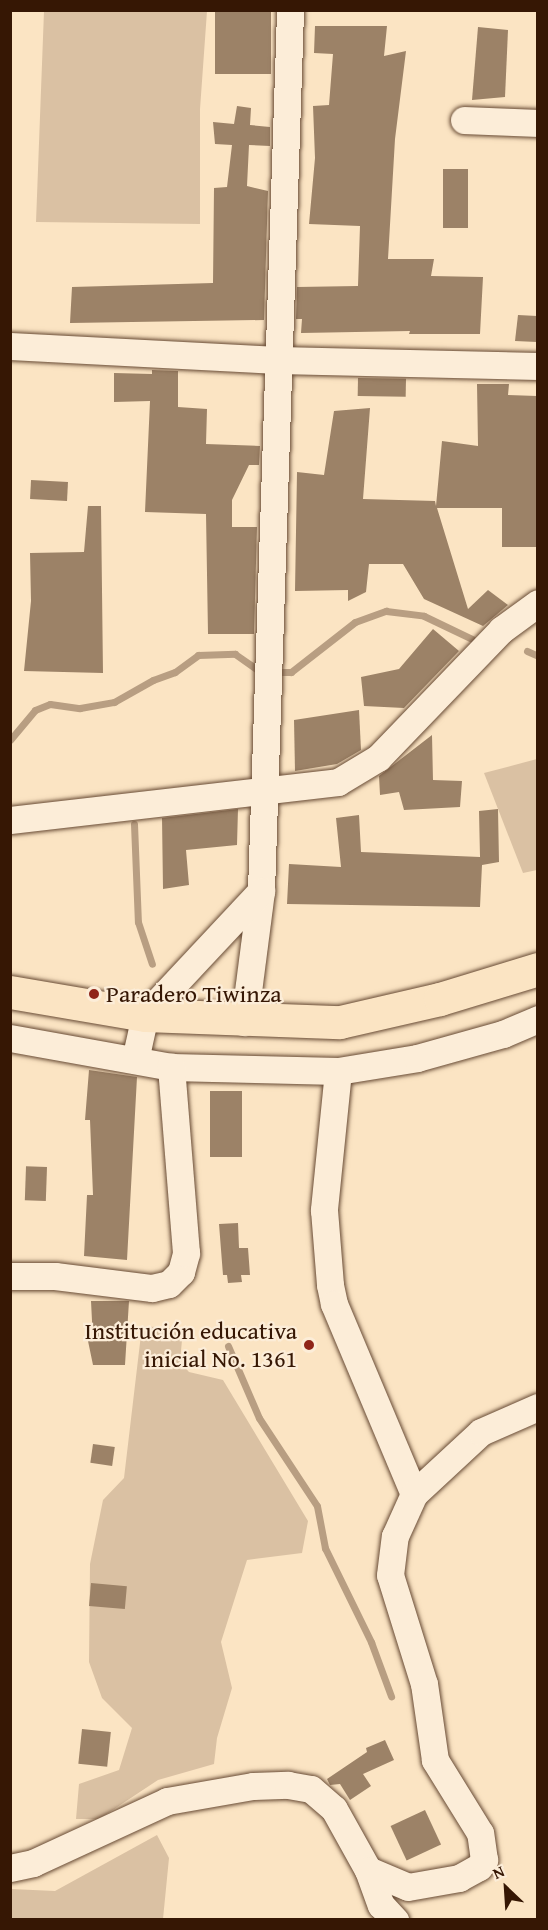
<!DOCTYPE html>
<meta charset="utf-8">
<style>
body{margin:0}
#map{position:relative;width:548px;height:1930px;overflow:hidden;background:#fbe4c3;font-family:"Gentium Book Plus",serif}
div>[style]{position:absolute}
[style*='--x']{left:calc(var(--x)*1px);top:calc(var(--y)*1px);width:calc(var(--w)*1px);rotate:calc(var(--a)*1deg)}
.green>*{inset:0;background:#dac1a3}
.stream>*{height:7px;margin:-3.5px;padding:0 3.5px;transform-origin:3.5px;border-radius:3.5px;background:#b89e82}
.building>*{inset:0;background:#9c8267;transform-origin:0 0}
.roads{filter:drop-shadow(0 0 2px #674a34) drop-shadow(0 0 2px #674a34)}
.minor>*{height:27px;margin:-13.5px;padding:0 13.5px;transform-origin:13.5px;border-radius:13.5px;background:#fcedd8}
.highway>*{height:33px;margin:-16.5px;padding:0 16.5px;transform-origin:16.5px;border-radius:16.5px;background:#fbe4c3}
.dots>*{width:16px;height:16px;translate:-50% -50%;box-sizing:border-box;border:3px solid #fcedd8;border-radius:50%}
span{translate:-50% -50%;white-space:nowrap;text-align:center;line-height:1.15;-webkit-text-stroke:4.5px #fcedd8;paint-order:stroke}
.poi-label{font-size:24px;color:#361704}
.left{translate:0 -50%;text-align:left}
.right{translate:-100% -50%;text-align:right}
.frame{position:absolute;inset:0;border:12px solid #361704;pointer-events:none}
.north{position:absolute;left:476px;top:1858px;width:60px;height:60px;-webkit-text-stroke:4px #fcedd8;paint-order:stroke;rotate:335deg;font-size:16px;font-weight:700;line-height:24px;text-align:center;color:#361704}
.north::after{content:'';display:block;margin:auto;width:21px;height:27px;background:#361704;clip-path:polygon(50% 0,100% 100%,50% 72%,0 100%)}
</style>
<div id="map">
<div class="green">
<i style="clip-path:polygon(44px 11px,207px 11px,200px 109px,200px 224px,36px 222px)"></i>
<i style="clip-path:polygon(537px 759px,537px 870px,523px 873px,484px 773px)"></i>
<i style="clip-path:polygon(142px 1326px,183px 1329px,180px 1362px,189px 1372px,223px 1380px,308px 1521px,302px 1553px,247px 1560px,221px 1642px,232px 1688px,217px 1738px,214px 1764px,158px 1780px,99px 1819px,76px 1819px,79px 1784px,119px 1770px,132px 1728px,102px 1698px,89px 1662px,90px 1564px,103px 1500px,124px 1478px)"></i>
<i style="clip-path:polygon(157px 1835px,169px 1858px,163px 1919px,11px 1919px,11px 1889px,55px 1891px)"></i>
</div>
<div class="stream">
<i style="--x:527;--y:651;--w:12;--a:24"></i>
<i style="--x:275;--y:672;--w:16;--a:0"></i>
<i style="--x:291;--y:672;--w:81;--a:-38"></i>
<i style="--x:355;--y:622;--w:33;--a:-20"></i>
<i style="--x:386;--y:611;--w:38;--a:7"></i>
<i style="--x:424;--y:616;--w:53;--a:25.6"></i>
<i style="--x:10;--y:740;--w:39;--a:-50"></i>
<i style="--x:35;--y:710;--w:16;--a:-22"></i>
<i style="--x:50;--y:704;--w:30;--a:8"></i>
<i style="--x:80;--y:708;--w:35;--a:-10"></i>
<i style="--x:114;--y:702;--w:45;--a:-29.4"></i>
<i style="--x:153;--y:680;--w:23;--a:-20"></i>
<i style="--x:175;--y:672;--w:29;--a:-36"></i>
<i style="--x:198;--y:655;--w:37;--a:-2"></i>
<i style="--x:235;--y:654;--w:32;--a:35"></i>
<i style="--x:134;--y:824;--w:98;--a:87.7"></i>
<i style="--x:138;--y:922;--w:44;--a:71.6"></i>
<i style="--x:228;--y:1346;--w:78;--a:66.7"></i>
<i style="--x:259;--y:1418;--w:105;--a:56.6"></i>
<i style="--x:317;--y:1506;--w:43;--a:79.2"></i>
<i style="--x:325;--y:1548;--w:105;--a:63.9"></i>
<i style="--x:371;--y:1642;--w:58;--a:69.7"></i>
</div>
<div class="building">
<i style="left:215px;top:10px;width:56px;height:64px"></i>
<i style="clip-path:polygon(315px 26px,387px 26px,384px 56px,406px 51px,395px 139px,388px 259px,434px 259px,431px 276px,483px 277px,480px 334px,409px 334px,410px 331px,301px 333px,302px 319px,296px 319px,297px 287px,358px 286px,360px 226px,309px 224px,315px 158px,313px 106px,329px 105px,333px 54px,314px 53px)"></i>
<i style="clip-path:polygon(478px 27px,508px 30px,505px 97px,472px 100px)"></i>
<i style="clip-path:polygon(237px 106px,251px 108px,250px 125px,270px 127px,270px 146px,249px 145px,247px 186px,268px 191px,264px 320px,70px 323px,72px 287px,213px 283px,214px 188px,227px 187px,232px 145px,215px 144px,213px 122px,234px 124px)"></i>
<i style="left:443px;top:169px;width:25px;height:59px"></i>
<i style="clip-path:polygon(518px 315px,537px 316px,537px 342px,515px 341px)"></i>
<i style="clip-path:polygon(152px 370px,178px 371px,178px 407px,207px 409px,206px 444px,260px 446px,259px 465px,249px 465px,232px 500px,232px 527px,257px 527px,254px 634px,208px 634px,206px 514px,145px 512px,150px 401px,114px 402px,114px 373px,152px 374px)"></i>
<i style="left:358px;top:378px;width:48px;height:18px;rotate:1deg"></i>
<i style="clip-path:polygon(477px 384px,509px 384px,508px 395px,537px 396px,537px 547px,502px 547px,502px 508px,437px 508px,468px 609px,488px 590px,508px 605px,483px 626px,424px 599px,403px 564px,369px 564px,366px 592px,348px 601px,348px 590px,295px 591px,297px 472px,324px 475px,334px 411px,370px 408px,363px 499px,435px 501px,436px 506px,442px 441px,478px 446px)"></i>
<i style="left:68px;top:482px;width:19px;height:37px;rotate:93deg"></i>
<i style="clip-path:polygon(88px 506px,101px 506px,103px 673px,24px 671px,31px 601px,30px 553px,84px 552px)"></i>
<i style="clip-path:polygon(433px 629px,459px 651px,404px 708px,364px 706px,361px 677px,399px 669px)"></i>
<i style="clip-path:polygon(359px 710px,361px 750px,337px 764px,295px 771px,294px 720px)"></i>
<i style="clip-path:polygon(432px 735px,433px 780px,462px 781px,460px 807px,404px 810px,399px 792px,380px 795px,379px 776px)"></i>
<i style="clip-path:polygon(238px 809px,237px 845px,186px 850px,189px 885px,163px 889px,162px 818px)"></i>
<i style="clip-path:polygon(498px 809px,499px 862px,482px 865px,480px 907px,287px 904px,289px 864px,341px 867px,336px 818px,359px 815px,361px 852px,480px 857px,479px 811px)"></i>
<i style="clip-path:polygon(89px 1070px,137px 1077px,127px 1260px,84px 1256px,87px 1195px,93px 1195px,90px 1120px,85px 1120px)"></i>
<i style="left:210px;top:1091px;width:32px;height:66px"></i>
<i style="left:47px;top:1167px;width:34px;height:21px;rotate:92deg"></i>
<i style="clip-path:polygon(238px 1223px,239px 1248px,248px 1248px,250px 1275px,241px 1275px,242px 1282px,228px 1283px,227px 1275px,223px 1275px,219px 1224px)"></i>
<i style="clip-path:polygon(91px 1301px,129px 1301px,125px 1365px,93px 1365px,88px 1341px,93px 1341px)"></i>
<i style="left:93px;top:1444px;width:22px;height:19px;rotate:8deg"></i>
<i style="left:91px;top:1583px;width:36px;height:23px;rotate:5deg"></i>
<i style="left:82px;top:1729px;width:29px;height:35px;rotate:6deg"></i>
<i style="clip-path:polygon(385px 1740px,394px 1760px,363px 1774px,371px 1786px,350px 1800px,340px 1784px,330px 1785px,327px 1779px,367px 1752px,366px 1748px)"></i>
<i style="left:425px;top:1810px;width:38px;height:38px;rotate:65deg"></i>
</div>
<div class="roads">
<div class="minor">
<i style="--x:464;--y:120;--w:74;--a:2.3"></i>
<i style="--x:10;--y:346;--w:268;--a:3"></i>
<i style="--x:278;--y:360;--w:260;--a:1.3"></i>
<i style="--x:10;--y:820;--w:330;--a:-6.6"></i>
<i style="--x:338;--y:782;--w:47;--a:-31"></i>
<i style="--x:378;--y:758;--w:178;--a:-46.1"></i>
<i style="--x:501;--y:630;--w:46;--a:-36.1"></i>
<i style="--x:244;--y:1022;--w:132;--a:-82.6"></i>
<i style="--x:261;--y:891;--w:881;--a:-88.11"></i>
<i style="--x:10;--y:1038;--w:164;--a:10.2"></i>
<i style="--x:171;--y:1067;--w:167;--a:1.4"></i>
<i style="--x:338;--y:1071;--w:80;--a:-9.3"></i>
<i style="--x:417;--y:1058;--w:89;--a:-15.6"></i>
<i style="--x:503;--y:1034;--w:38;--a:-23"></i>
<i style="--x:135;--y:1060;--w:46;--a:-77.5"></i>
<i style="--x:145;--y:1015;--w:170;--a:-46.9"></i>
<i style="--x:338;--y:1071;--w:140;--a:95.8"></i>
<i style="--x:324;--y:1210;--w:75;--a:85.4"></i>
<i style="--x:330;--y:1285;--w:19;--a:78"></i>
<i style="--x:334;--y:1304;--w:206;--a:67.2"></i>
<i style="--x:10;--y:1276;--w:45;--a:0"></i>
<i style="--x:55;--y:1276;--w:98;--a:7.1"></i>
<i style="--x:152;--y:1288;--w:17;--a:-13"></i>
<i style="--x:169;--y:1284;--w:17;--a:-45"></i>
<i style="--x:181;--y:1272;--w:20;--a:-75"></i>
<i style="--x:186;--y:1253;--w:187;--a:-94.6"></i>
<i style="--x:10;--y:1868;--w:24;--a:-12"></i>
<i style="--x:33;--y:1863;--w:148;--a:-24.8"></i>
<i style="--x:167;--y:1801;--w:87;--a:-9.9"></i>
<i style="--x:253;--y:1786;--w:35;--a:-2"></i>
<i style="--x:288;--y:1785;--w:23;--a:10"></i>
<i style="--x:311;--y:1789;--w:30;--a:41"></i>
<i style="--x:334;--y:1809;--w:70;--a:60.9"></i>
<i style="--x:368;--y:1870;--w:37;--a:70"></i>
<i style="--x:381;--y:1905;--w:21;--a:47"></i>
<i style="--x:368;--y:1870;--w:43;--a:23"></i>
<i style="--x:408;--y:1887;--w:52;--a:-10"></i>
<i style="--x:459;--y:1878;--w:23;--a:-29"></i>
<i style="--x:479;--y:1867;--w:9;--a:-54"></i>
<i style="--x:484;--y:1860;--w:27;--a:-98"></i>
<i style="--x:480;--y:1833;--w:86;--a:-121.7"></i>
<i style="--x:435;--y:1760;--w:77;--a:-98.2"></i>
<i style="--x:424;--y:1684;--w:114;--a:-107.3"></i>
<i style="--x:390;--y:1575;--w:39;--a:-83"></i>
<i style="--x:395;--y:1536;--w:46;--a:-65.7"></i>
<i style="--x:414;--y:1494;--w:91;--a:-42.8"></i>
<i style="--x:481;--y:1432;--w:62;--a:-23.7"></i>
</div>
<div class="highway">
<i style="--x:10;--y:992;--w:137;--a:9.7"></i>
<i style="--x:145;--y:1015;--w:195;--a:2.1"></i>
<i style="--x:340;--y:1022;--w:103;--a:-13"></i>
<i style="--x:440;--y:999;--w:102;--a:-17"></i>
</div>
</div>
<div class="dots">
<i style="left:94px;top:994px;background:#8f2418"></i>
<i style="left:309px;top:1345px;background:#8f2418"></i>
</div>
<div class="poi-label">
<span class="left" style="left:106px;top:994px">Paradero Tiwinza</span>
<span class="right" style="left:297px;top:1345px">Institución educativa<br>inicial No. 1361</span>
</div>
<div class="frame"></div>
<div class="north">N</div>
</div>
